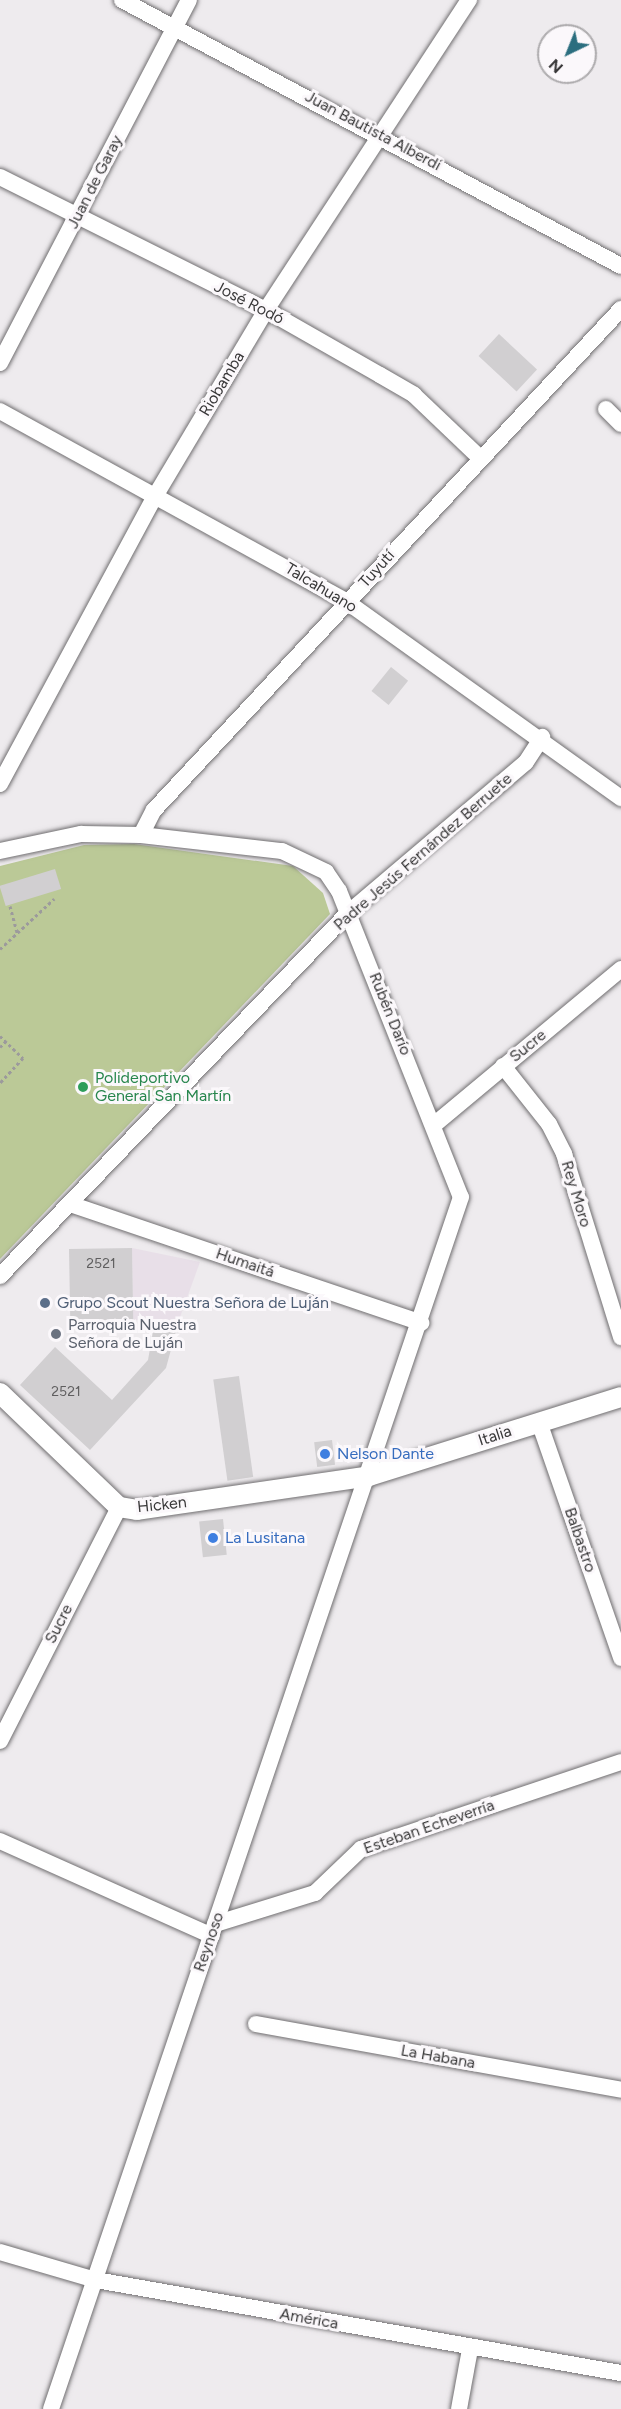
<!DOCTYPE html>
<meta charset="utf-8">
<style>
body{margin:0}
#map{position:relative;width:621px;height:2409px;overflow:hidden;background:#eeebee;font-family:Figtree,sans-serif}
div>[style]{position:absolute}
[style*='--x']{left:calc(var(--x)*1px);top:calc(var(--y)*1px);width:calc(var(--w)*1px);rotate:calc(var(--a)*1deg)}
.built>*{inset:0;background:#e8dfe8}
.green>*{inset:0;background:#bbc997}
.building>*{inset:0;background:#d1cfd1;transform-origin:0 0}
.path>*{height:3px;margin-top:-1.5px;transform-origin:0;background:repeating-linear-gradient(90deg,#9c9a9c 0 3px,transparent 0 6px)}
.roads{filter:drop-shadow(0 0 2px #706e70) drop-shadow(0 0 2px #706e70)}
.minor>*{height:16px;margin:-8px;padding:0 8px;transform-origin:8px;border-radius:8px;background:#fff}
.tertiary>*{height:20px;margin:-10px;padding:0 10px;transform-origin:10px;border-radius:10px;background:#fff}
.dots>*{width:16px;height:16px;translate:-50% -50%;box-sizing:border-box;border:3px solid #fbf8fb;border-radius:50%}
span{translate:-50% -50%;white-space:nowrap;text-align:center;line-height:1.15;-webkit-text-stroke:6px #fbf8fb;paint-order:stroke}
.number-label{font-size:14px;color:#5f5e5f}
.number-label span{-webkit-text-stroke-width:0}
.street-label{font-size:16px;color:#393839}
.leisure-label{font-size:16px;color:#27864d}
.left{translate:0 -50%;text-align:left}
.service-label{font-size:16px;color:#4e5e75}
.worship-label{font-size:16px;color:#5b616d}
.shop-label{font-size:16px;color:#366cbe}
.north{position:absolute;left:537px;top:24px;width:60px;height:60px;box-sizing:border-box;background:#fbf8fb;border:2px solid #adabad;border-radius:50%;rotate:223deg;font-size:16px;font-weight:700;line-height:24px;text-align:center;color:#393839}
.north::after{content:'';display:block;margin:auto;width:21px;height:27px;background:#2b6e7f;clip-path:polygon(50% 0,100% 100%,50% 72%,0 100%)}
</style>
<div id="map">
<div class="built">
<i style="clip-path:polygon(132px 1248px,200px 1262px,179px 1320px,133px 1320px)"></i>
</div>
<div class="green">
<i style="clip-path:polygon(134px 844px,293px 866px,323px 893px,330px 914px,0 1259px,0 866px,84px 845px)"></i>
</div>
<div class="building">
<i style="left:499px;top:334px;width:52px;height:30px;rotate:43deg"></i>
<i style="left:391px;top:667px;width:22px;height:31px;rotate:39deg"></i>
<i style="left:55px;top:869px;width:21px;height:58px;rotate:73deg"></i>
<i style="left:132px;top:1248px;width:72px;height:63px;rotate:89deg"></i>
<i style="clip-path:polygon(155px 1320px,179px 1320px,166px 1368px,90px 1450px,20px 1385px,55px 1347px,112px 1400px,148px 1360px)"></i>
<i style="left:239px;top:1376px;width:102px;height:26px;rotate:82deg"></i>
<i style="left:332px;top:1440px;width:25px;height:18px;rotate:83deg"></i>
<i style="left:223px;top:1519px;width:36px;height:24px;rotate:84deg"></i>
</div>
<div class="path">
<i style="--x:10;--y:906;--w:28;--a:75"></i>
<i style="--x:0;--y:949;--w:74;--a:-42.8"></i>
<i style="--x:0;--y:1036;--w:32;--a:44"></i>
<i style="--x:23;--y:1058;--w:34;--a:133"></i>
<i style="--x:0;--y:1047;--w:8;--a:-45"></i>
</div>
<div class="roads">
<div class="minor">
<i style="--x:122;--y:0;--w:565;--a:28.06"></i>
<i style="--x:0;--y:177;--w:297;--a:26.6"></i>
<i style="--x:266;--y:310;--w:131;--a:29.7"></i>
<i style="--x:380;--y:375;--w:39;--a:30"></i>
<i style="--x:414;--y:395;--w:90;--a:43.6"></i>
<i style="--x:0;--y:363;--w:409;--a:-62.5"></i>
<i style="--x:606;--y:409;--w:21;--a:45"></i>
<i style="--x:0;--y:411;--w:396;--a:28.8"></i>
<i style="--x:347;--y:602;--w:337;--a:35.6"></i>
<i style="--x:0;--y:784;--w:331;--a:-61.7"></i>
<i style="--x:157;--y:493;--w:213;--a:-59.2"></i>
<i style="--x:266;--y:310;--w:371;--a:-56.8"></i>
<i style="--x:141;--y:835;--w:28;--a:-63"></i>
<i style="--x:154;--y:810;--w:685;--a:-47.01"></i>
<i style="--x:0;--y:851;--w:83;--a:-11.9"></i>
<i style="--x:81;--y:834;--w:60;--a:1"></i>
<i style="--x:141;--y:835;--w:142;--a:6.5"></i>
<i style="--x:282;--y:851;--w:49;--a:25.5"></i>
<i style="--x:326;--y:872;--w:23;--a:56"></i>
<i style="--x:339;--y:891;--w:329;--a:68.3"></i>
<i style="--x:461;--y:1197;--w:1279;--a:108.69"></i>
<i style="--x:503;--y:1066;--w:74;--a:51.6"></i>
<i style="--x:549;--y:1124;--w:34;--a:63"></i>
<i style="--x:564;--y:1154;--w:192;--a:72.7"></i>
<i style="--x:435;--y:1124;--w:242;--a:-39.8"></i>
<i style="--x:70;--y:1204;--w:371;--a:18.7"></i>
<i style="--x:0;--y:1276;--w:503;--a:-46.21"></i>
<i style="--x:348;--y:913;--w:233;--a:-40.3"></i>
<i style="--x:526;--y:762;--w:30;--a:-57"></i>
<i style="--x:539;--y:1422;--w:250;--a:70.8"></i>
<i style="--x:0;--y:1741;--w:263;--a:-63"></i>
<i style="--x:0;--y:1841;--w:232;--a:24.1"></i>
<i style="--x:215;--y:1924;--w:105;--a:-17.2"></i>
<i style="--x:315;--y:1893;--w:64;--a:-43.7"></i>
<i style="--x:361;--y:1849;--w:274;--a:-18.5"></i>
<i style="--x:256;--y:2024;--w:371;--a:10.2"></i>
<i style="--x:0;--y:2252;--w:100;--a:16.3"></i>
<i style="--x:96;--y:2280;--w:533;--a:10.05"></i>
<i style="--x:459;--y:2409;--w:61;--a:-79.6"></i>
</div>
<div class="tertiary">
<i style="--x:0;--y:1393;--w:165;--a:43.8"></i>
<i style="--x:119;--y:1507;--w:18;--a:9"></i>
<i style="--x:137;--y:1510;--w:234;--a:-8.3"></i>
<i style="--x:369;--y:1476;--w:264;--a:-17.4"></i>
</div>
</div>
<div class="dots">
<i style="left:83px;top:1087px;background:#2e9e5b"></i>
<i style="left:45px;top:1303px;background:#5c6f8a"></i>
<i style="left:56px;top:1334px;background:#6b7280"></i>
<i style="left:325px;top:1454px;background:#3f7fe0"></i>
<i style="left:213px;top:1538px;background:#3f7fe0"></i>
</div>
<div class="number-label">
<span style="left:101px;top:1264px">2521</span>
<span style="left:66px;top:1392px">2521</span>
</div>
<div class="street-label">
<span style="left:373px;top:131px;rotate:28deg">Juan Bautista Alberdi</span>
<span style="left:95px;top:182px;rotate:-63deg">Juan de Garay</span>
<span style="left:249px;top:303px;rotate:27deg">José Rodó</span>
<span style="left:222px;top:384px;rotate:-59deg">Riobamba</span>
<span style="left:377px;top:569px;rotate:-48deg">Tuyutí</span>
<span style="left:321px;top:588px;rotate:31deg">Talcahuano</span>
<span style="left:423px;top:852px;rotate:-41deg">Padre Jesús Fernández Berruete</span>
<span style="left:390px;top:1014px;rotate:68deg">Rubén Darío</span>
<span style="left:528px;top:1046px;rotate:-39deg">Sucre</span>
<span style="left:576px;top:1194px;rotate:73deg">Rey Moro</span>
<span style="left:245px;top:1263px;rotate:19deg">Humaitá</span>
<span style="left:495px;top:1436px;rotate:-18deg">Italia</span>
<span style="left:162px;top:1505px;rotate:-6deg">Hicken</span>
<span style="left:580px;top:1540px;rotate:71deg">Balbastro</span>
<span style="left:59px;top:1624px;rotate:-63deg">Sucre</span>
<span style="left:429px;top:1827px;rotate:-19deg">Esteban Echeverría</span>
<span style="left:209px;top:1942px;rotate:-71deg">Reynoso</span>
<span style="left:438px;top:2057px;rotate:10deg">La Habana</span>
<span style="left:309px;top:2319px;rotate:10deg">América</span>
</div>
<div class="leisure-label">
<span class="left" style="left:95px;top:1087px">Polideportivo<br>General San Martín</span>
</div>
<div class="service-label">
<span class="left" style="left:57px;top:1303px">Grupo Scout Nuestra Señora de Luján</span>
</div>
<div class="worship-label">
<span class="left" style="left:68px;top:1334px">Parroquia Nuestra<br>Señora de Luján</span>
</div>
<div class="shop-label">
<span class="left" style="left:337px;top:1454px">Nelson Dante</span>
<span class="left" style="left:225px;top:1538px">La Lusitana</span>
</div>
<div class="north">N</div>
</div>
